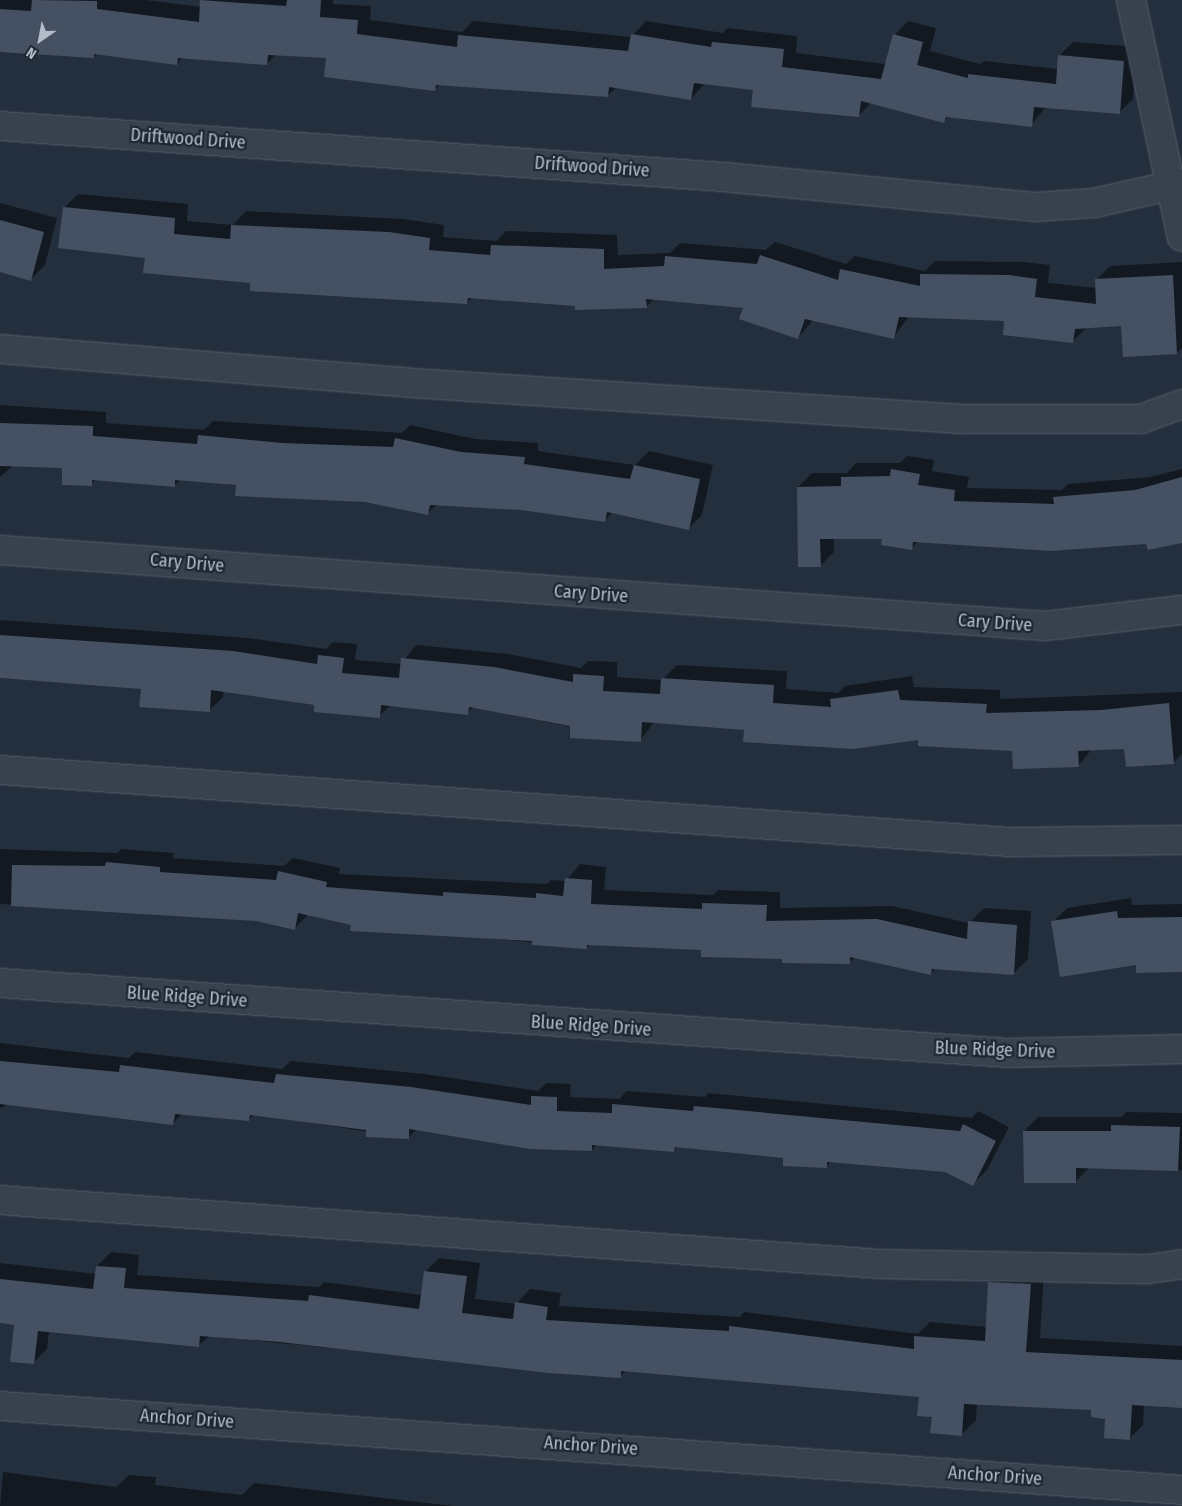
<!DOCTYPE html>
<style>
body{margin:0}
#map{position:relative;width:1182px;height:1506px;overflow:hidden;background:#242f3e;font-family:"Fira Sans Condensed",sans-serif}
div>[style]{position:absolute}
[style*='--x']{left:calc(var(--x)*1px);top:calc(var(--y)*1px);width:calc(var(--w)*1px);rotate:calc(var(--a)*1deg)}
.shadow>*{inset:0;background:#0007}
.building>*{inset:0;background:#455162}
.roads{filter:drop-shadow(0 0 1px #565f6c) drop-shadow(0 0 1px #565f6c)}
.minor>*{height:28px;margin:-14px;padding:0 14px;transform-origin:14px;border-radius:14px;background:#38414e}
span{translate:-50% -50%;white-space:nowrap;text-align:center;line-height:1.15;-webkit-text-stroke:4.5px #1d2633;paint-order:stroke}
.street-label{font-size:18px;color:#b4bcc9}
.north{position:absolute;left:15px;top:15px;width:50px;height:50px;-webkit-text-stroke:4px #1d2633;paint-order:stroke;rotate:213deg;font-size:14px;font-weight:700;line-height:20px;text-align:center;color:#b4bcc9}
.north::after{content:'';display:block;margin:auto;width:18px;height:22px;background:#b4bcc9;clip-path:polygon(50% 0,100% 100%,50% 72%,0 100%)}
</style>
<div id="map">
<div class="shadow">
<i style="clip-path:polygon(0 0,146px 0,201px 7px,202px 0,333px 0,333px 4px,371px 6px,370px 20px,462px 32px,473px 21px,631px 37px,646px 21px,723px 33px,727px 28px,797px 36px,796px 53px,886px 64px,894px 35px,908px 21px,936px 28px,930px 51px,980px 64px,984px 61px,1058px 69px,1059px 56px,1073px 42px,1137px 47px,1133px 99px,1119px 113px,1046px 107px,1031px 125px,949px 116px,944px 121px,872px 102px,858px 116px,755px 89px,705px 83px,691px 99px,617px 87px,607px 96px,440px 84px,434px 90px,327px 57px,276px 54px,267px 64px,183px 57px,177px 64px,97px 53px,94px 57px,0 50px)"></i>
<i style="clip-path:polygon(78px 194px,188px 204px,187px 221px,233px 225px,246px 211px,403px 219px,444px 225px,443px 237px,496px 241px,506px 231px,617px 235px,618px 255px,670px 253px,680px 243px,766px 250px,775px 242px,846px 264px,855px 256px,925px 271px,935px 261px,1024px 262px,1050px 265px,1048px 283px,1097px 288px,1096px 280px,1110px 266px,1182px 262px,1182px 348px,1177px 353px,1122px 325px,1087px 327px,1073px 341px,1006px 320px,909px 316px,894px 337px,813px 320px,798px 338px,744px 306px,655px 298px,646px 307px,473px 297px,467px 303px,252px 282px,146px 257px,64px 208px)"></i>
<i style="clip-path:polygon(0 203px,57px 218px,45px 265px,31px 279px,0 271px)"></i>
<i style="clip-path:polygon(0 405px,106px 412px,106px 423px,204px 430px,213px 421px,402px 433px,410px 425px,475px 439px,538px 443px,538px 451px,635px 465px,649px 451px,713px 465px,702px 515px,688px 529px,613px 512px,605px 520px,521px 508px,437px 504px,427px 514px,365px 500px,181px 479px,174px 486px,97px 479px,91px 484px,63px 467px,14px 465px,0 477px)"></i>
<i style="clip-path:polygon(907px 456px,934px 460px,932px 471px,969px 477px,967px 488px,1062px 490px,1068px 484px,1150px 477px,1182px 469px,1182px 542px,918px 542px,911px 548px,883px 538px,834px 537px,834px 552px,820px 566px,798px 487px,812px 473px,847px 473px,856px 463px,900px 463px)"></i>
<i style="clip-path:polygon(0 620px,248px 638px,326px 649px,333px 642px,357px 644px,355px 660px,401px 664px,416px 645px,508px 654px,581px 668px,588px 661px,617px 662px,617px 677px,662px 680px,677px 665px,787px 671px,786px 689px,838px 693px,845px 686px,912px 676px,914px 687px,1000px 690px,1000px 699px,1182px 692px,1182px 754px,1173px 763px,1125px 747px,1092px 749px,1078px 766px,1014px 750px,919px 739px,654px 722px,640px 741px,474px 707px,467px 713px,391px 705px,379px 716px,224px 690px,223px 697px,209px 711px,142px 688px,0 678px)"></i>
<i style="clip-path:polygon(0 849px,117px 853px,121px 849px,174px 853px,173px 858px,284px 866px,293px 858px,340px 868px,339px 874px,547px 884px,551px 880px,566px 881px,580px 864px,606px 867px,604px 890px,713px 895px,718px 890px,780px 892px,780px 908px,892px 906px,969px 923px,984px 908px,1031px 911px,1028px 959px,1014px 973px,936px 968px,931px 974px,855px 957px,849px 963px,703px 949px,590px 944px,587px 948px,352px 924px,309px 914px,294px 929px,256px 919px,0 904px)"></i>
<i style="clip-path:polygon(1131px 898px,1132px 905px,1182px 904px,1182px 971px,1137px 964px,1053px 922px,1067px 908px)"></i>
<i style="clip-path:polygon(0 1043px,129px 1058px,135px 1052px,282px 1069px,291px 1061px,425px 1074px,538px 1091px,546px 1083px,571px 1084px,570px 1097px,619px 1099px,627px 1091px,705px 1097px,709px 1093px,972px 1118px,978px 1111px,1009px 1127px,987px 1170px,973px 1184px,946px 1171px,832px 1161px,826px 1167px,785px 1157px,678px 1146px,674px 1151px,597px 1144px,592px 1150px,417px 1129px,408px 1138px,254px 1114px,249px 1120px,183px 1113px,173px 1123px,9px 1104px,0 1108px)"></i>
<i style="clip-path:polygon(1126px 1112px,1182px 1113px,1182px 1170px,1090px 1167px,1076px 1181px,1024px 1131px,1038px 1117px,1121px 1117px)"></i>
<i style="clip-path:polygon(111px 1252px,139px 1255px,137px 1275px,319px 1287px,324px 1282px,422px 1295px,425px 1272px,439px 1258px,480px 1263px,475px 1299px,516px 1304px,530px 1289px,561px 1293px,559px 1306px,740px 1317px,744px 1312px,918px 1334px,930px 1322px,987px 1327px,989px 1282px,1003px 1268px,1044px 1270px,1040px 1338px,1182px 1346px,1182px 1407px,1144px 1404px,1143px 1425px,1129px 1439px,1092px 1409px,977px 1403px,976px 1420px,962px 1434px,933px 1416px,920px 1396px,627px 1370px,620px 1376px,209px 1336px,199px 1345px,49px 1331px,47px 1349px,33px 1363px,16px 1324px,0 1321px,0 1263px,96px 1274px,97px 1266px)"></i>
<i style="clip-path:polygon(3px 1472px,116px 1487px,129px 1475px,156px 1477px,155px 1485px,242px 1495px,254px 1483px,453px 1506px,0 1506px)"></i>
</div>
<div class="building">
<i style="clip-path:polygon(32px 0,97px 1px,97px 9px,199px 22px,200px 0,286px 6px,287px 0,321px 0,320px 17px,358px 20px,357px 34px,457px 47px,458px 35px,628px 51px,631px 34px,711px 47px,712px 42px,784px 49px,782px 67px,881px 79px,893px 34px,923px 42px,917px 65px,968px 78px,968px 74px,1056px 84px,1058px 55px,1124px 61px,1120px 114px,1034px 107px,1032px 127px,946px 117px,944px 123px,861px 101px,859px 117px,751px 107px,753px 90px,694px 83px,691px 100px,609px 87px,608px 97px,436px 85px,435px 91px,324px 77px,326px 58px,268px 55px,267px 65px,178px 58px,177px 65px,94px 54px,94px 58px,0 52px,0 9px,31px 11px)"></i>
<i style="clip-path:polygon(63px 207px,175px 218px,174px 234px,230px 239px,231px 225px,389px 232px,430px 238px,429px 250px,490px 255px,491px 245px,604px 249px,604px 269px,664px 266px,665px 256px,757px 264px,760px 255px,838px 280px,840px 269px,920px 286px,920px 274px,1009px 275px,1037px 279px,1035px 297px,1096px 304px,1095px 279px,1173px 275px,1177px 354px,1123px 357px,1121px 326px,1075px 329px,1073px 343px,1003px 335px,1004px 321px,899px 317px,894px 339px,805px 319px,798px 339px,739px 319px,743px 308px,646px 299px,647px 308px,575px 310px,575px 306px,468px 298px,467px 304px,250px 291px,250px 283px,143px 273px,145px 258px,58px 248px)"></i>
<i style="clip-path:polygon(0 220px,44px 232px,31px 281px,0 272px)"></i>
<i style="clip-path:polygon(0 423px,93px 426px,93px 436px,197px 444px,198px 435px,282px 443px,393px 447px,395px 438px,461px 452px,525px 457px,524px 464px,630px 479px,634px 465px,700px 479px,689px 530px,607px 512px,605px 522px,521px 510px,430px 505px,428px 515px,365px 502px,235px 496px,236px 485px,175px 480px,175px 487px,92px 480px,92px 486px,62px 485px,62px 468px,0 466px)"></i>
<i style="clip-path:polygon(891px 469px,920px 474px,918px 485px,955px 490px,954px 501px,1054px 504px,1053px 497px,1135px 490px,1182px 477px,1182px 543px,1148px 550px,1146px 544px,1051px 551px,913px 542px,912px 550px,881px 545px,882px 539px,820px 539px,821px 567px,798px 567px,797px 487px,841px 486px,841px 477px,890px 476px)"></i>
<i style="clip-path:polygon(0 635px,233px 651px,317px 664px,318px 655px,344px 658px,342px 673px,399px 678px,401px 658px,494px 667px,573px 682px,573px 674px,604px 676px,603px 691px,660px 694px,661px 678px,774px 685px,773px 703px,831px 707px,830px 699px,898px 690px,900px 700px,987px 704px,986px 713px,1101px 710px,1169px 703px,1174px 764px,1126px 767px,1124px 749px,1078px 751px,1079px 767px,1013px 769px,1012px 751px,918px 746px,918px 740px,853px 749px,743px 742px,744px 730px,642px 722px,641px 742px,570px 738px,570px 726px,469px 707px,468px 715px,381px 705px,380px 718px,314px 712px,314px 705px,211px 690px,210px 712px,139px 707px,141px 689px,0 678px)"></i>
<i style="clip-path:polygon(106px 862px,160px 867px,160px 872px,276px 880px,278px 871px,327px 882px,326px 887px,443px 896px,443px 892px,536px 898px,536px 893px,563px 896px,565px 878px,592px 880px,591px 904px,702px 909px,702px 903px,767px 905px,766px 921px,877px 919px,967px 939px,968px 921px,1017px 925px,1014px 975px,932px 969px,931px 975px,850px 957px,850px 964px,782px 963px,782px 959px,701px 957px,701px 950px,587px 945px,587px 949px,532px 945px,532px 941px,350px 931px,351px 925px,298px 913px,295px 930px,256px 921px,11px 906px,12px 865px,105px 866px)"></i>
<i style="clip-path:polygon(1117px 911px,1118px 918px,1182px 917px,1182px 972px,1136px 973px,1136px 965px,1060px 977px,1051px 921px)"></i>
<i style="clip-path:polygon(0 1061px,119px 1072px,120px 1065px,274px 1083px,276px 1074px,411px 1087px,531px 1105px,531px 1096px,557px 1097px,557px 1111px,612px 1113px,612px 1104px,693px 1111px,694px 1106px,960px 1131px,963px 1124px,996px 1141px,973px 1186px,945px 1172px,827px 1162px,827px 1168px,783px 1166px,783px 1158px,675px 1147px,674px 1152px,592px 1145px,592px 1151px,530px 1149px,409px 1129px,409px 1139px,366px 1137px,366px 1130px,250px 1115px,249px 1121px,175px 1114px,173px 1125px,0 1104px)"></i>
<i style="clip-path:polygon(1111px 1125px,1180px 1127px,1178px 1171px,1076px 1168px,1076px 1183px,1024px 1183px,1023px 1131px,1111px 1131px)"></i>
<i style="clip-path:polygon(96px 1266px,126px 1268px,124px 1288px,308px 1301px,309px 1295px,419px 1309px,424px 1271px,467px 1276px,462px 1313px,513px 1319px,515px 1302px,548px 1307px,546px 1320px,729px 1331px,729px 1326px,914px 1349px,914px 1336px,985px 1341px,988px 1282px,1031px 1284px,1026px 1352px,1182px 1360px,1182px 1408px,1132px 1405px,1130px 1440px,1104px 1438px,1105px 1419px,1091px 1417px,1091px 1410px,964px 1404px,962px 1436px,930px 1433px,932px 1417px,917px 1416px,919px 1397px,621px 1371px,621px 1378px,548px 1373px,280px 1342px,200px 1336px,199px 1347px,38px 1331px,34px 1364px,10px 1362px,14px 1325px,0 1323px,0 1279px,93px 1289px)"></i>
</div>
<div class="roads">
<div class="minor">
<i style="--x:1131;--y:0;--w:242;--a:77.9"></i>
<i style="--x:0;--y:126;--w:726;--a:4.03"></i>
<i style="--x:724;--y:177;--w:312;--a:5.5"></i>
<i style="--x:1035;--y:207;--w:59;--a:-3.9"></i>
<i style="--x:1094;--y:203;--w:90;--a:-12.8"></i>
<i style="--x:0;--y:349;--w:413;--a:4.7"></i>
<i style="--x:412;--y:383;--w:551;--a:3.74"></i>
<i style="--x:962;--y:419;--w:179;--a:0"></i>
<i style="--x:1141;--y:419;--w:44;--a:-20.1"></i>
<i style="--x:0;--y:550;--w:1048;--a:4.16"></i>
<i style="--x:1045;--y:626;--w:138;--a:-6.7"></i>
<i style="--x:0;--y:770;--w:1012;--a:4.08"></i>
<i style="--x:1009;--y:842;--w:173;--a:-0.7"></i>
<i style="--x:0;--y:983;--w:1011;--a:3.97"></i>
<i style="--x:1009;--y:1053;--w:173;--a:-1.3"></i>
<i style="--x:0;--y:1200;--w:881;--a:4.16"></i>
<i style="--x:879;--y:1264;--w:269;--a:1.1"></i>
<i style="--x:1148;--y:1269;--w:34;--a:-8"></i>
<i style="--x:0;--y:1406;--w:1185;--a:4.06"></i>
</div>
</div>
<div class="street-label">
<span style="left:188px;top:139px;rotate:4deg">Driftwood Drive</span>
<span style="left:592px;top:167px;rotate:4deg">Driftwood Drive</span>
<span style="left:187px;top:563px;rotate:5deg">Cary Drive</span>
<span style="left:591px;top:594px;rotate:4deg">Cary Drive</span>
<span style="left:995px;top:623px;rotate:4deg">Cary Drive</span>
<span style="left:187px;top:997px;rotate:4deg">Blue Ridge Drive</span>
<span style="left:591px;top:1026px;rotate:4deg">Blue Ridge Drive</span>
<span style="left:995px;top:1050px;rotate:2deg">Blue Ridge Drive</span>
<span style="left:187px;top:1419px;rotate:4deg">Anchor Drive</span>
<span style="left:591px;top:1446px;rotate:4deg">Anchor Drive</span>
<span style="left:995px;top:1476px;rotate:4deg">Anchor Drive</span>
</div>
<div class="north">N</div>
</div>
